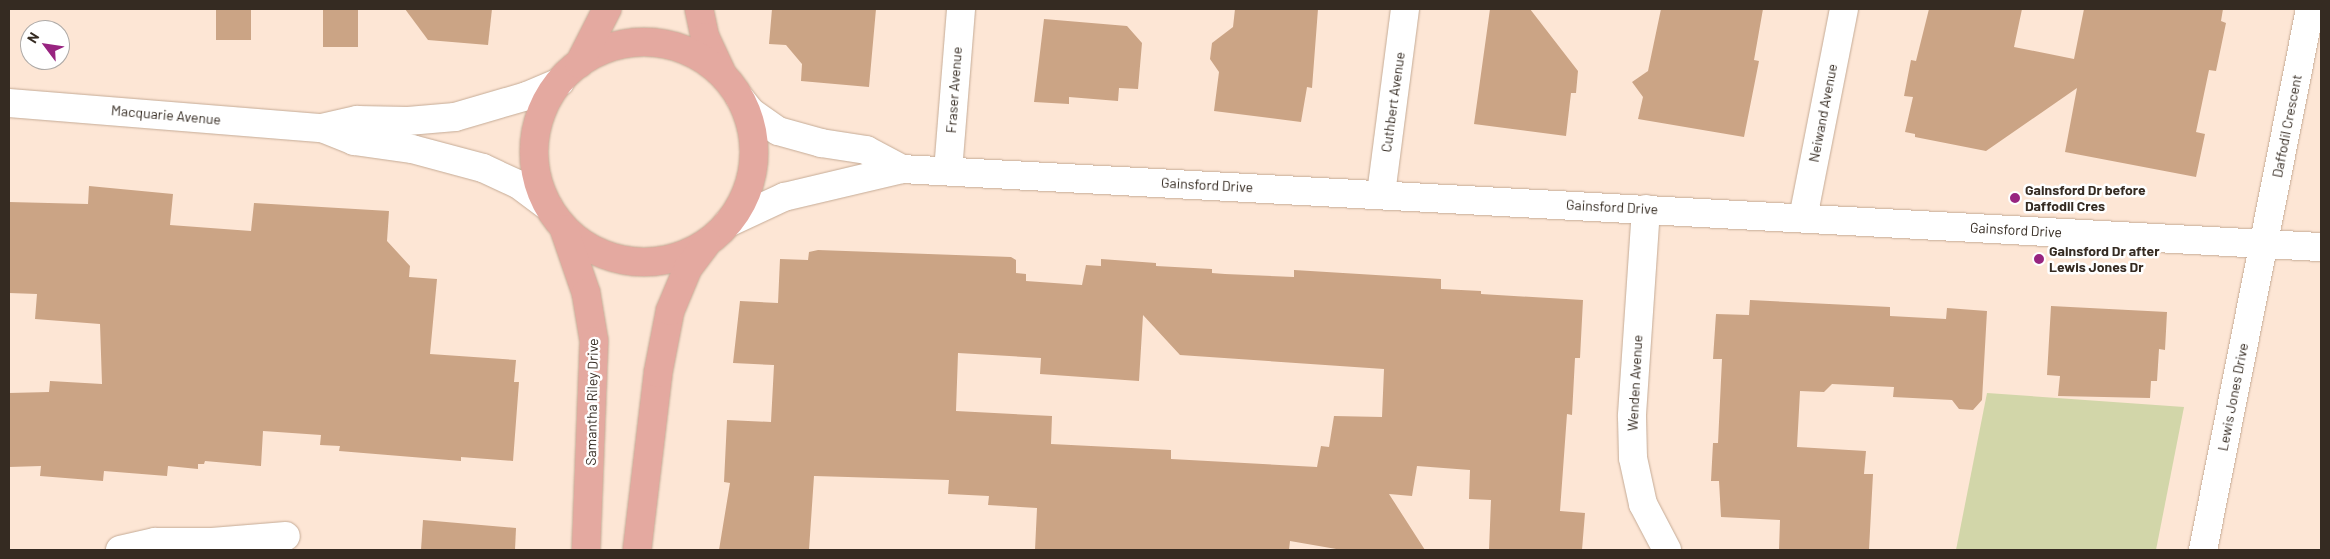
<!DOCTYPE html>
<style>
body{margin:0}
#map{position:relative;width:2330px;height:559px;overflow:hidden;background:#fde6d5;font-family:Barlow,sans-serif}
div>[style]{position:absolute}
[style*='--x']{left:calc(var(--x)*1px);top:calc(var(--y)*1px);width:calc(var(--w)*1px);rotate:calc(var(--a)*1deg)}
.green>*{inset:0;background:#d2d6a9}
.building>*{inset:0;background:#cba485;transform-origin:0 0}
.roads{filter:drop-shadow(0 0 1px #c5ab96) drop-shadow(0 0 1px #c5ab96)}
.minor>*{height:28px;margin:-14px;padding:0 14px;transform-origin:14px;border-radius:14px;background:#fff}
.major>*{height:28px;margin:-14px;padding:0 14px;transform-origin:14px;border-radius:14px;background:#e4a9a0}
.major>.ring{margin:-14px;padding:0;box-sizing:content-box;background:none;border:28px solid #e4a9a0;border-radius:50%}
.dots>*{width:14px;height:14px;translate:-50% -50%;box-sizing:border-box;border:2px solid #fff;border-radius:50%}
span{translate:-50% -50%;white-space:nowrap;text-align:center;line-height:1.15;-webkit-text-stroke:5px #fff;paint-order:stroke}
.street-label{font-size:14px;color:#352b22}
.poi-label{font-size:14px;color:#352b22;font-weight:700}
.left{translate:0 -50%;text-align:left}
.frame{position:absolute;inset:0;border:10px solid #352b22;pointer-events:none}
.north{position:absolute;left:20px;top:20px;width:50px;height:50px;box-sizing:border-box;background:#fff;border:1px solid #aeaaa7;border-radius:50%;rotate:301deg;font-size:14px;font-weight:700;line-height:20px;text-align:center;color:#352b22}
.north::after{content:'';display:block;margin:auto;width:18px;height:22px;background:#982480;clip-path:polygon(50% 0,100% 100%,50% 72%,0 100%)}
</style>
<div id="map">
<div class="green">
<i style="clip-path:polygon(1987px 393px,2184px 407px,2156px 550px,1956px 550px)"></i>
</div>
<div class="building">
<i style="left:216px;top:9px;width:35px;height:31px"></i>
<i style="left:323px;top:9px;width:35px;height:38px"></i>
<i style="clip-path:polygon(405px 9px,492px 9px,488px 45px,428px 40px)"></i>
<i style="clip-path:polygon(772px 9px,876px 9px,869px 87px,801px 81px,802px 64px,786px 45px,769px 44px)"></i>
<i style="clip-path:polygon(1235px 9px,1318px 9px,1312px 88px,1307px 87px,1301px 122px,1214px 111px,1219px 72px,1210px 59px,1212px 43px,1233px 27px)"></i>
<i style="clip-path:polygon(1490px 9px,1530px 9px,1578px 71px,1576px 93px,1571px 93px,1566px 136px,1474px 124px)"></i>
<i style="clip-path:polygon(1661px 9px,1763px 9px,1754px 60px,1759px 61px,1744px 137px,1638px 119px,1643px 97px,1632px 82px,1648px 71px)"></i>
<i style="clip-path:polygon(1929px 9px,2022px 9px,2014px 47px,2074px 59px,2084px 9px,2223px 9px,2221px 21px,2226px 23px,2216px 71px,2209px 70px,2196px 132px,2205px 134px,2196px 177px,2065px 152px,2077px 88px,1986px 151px,1915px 137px,1915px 134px,1905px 132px,1913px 97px,1904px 96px,1911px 60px,1916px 61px)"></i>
<i style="clip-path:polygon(1044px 19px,1127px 26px,1142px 43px,1138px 89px,1119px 88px,1118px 101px,1069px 97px,1069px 104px,1034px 102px)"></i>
<i style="clip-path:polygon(89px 186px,173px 194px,170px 225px,251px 231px,254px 203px,389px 211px,387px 241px,410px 266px,409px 277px,437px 279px,430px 354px,516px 360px,514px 382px,519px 382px,513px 461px,461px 457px,461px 461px,339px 451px,340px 446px,320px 445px,321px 435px,263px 431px,261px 466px,205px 461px,204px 464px,198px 464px,198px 469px,168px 466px,167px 476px,104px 471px,103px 481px,40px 476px,41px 466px,9px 467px,9px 393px,49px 392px,50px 381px,102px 384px,100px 324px,35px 319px,37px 294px,9px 293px,9px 202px,88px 204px)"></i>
<i style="clip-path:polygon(evenodd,818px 250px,1011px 257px,1016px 260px,1016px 273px,1026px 274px,1026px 281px,1082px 285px,1086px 265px,1101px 266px,1101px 259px,1156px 263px,1156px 266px,1212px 269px,1212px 273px,1225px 274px,1294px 277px,1294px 270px,1441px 279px,1441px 289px,1481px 291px,1481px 294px,1583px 300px,1580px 358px,1575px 358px,1572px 415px,1567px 414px,1560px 511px,1585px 513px,1582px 550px,1489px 550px,1491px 500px,1469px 499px,1470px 470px,1417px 466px,1412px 496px,1389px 494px,1425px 550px,1342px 550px,1290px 541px,1289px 550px,1035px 550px,1037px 508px,988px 505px,989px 496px,948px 494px,949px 480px,814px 476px,809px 550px,719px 550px,730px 483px,724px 482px,727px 420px,771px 422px,774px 365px,733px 363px,740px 301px,778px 303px,780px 259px,808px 260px,809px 252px,818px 250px,1143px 315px,1180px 355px,1384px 369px,1382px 417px,1334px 416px,1329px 447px,1321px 446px,1317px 467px,1171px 459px,1171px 450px,1051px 444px,1052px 416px,956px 411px,958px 353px,1041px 358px,1040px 374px,1139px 381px,1143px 315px)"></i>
<i style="clip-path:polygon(1750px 300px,1890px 307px,1890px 316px,1946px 319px,1947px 308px,1987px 311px,1982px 400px,1973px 410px,1959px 409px,1952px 400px,1893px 397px,1894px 387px,1832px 384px,1824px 392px,1800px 391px,1797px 447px,1866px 451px,1864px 474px,1873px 474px,1869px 550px,1779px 550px,1780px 520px,1721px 517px,1719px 481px,1711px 481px,1713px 443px,1718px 443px,1722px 359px,1713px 359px,1716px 314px,1749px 315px)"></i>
<i style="clip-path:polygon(2051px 306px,2167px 312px,2165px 350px,2159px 349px,2157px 381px,2151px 381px,2150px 398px,2058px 396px,2060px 376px,2047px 375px)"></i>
<i style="clip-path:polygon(423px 520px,516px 528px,515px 550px,421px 550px)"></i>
</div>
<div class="roads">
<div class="minor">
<i style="--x:740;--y:98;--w:18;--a:52"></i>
<i style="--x:751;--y:112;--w:33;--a:35"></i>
<i style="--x:778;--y:131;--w:45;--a:15.6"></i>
<i style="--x:821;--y:143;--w:46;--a:8.8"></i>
<i style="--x:866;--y:150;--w:41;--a:27.8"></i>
<i style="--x:9;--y:103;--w:314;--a:4.6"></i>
<i style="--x:322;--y:128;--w:36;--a:-13"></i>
<i style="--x:357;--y:120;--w:51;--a:1.1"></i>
<i style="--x:408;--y:121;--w:47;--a:-4.9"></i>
<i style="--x:455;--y:117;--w:75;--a:-16.3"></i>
<i style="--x:527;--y:96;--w:36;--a:-23"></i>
<i style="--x:322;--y:128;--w:35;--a:22"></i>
<i style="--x:354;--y:141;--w:59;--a:7.9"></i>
<i style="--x:412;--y:149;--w:73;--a:15"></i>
<i style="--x:483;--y:168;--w:38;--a:25"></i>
<i style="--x:518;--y:184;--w:38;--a:37"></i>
<i style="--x:948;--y:171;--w:163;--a:-85.4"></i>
<i style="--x:1381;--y:194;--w:187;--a:-82.6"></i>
<i style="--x:1646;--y:209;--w:208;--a:93.9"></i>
<i style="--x:1632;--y:417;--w:41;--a:88.6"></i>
<i style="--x:1633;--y:458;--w:47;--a:77.7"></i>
<i style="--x:1643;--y:504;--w:52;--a:62.4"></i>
<i style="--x:1803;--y:218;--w:213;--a:-78.9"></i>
<i style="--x:728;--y:223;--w:62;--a:-24.9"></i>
<i style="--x:784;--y:197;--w:121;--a:-13.3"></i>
<i style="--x:902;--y:169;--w:1421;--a:3.15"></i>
<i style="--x:120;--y:550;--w:36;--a:-13"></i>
<i style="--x:155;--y:542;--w:57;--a:0"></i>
<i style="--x:212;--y:542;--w:74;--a:-4.6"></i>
<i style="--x:2203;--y:550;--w:551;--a:-78.81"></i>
</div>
<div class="major">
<i style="--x:699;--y:9;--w:29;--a:78"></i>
<i style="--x:705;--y:37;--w:40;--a:65"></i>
<i class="ring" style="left:534px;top:42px;width:192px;height:192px"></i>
<i style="--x:579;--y:64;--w:62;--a:-63"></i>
<i style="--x:564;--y:229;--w:68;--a:71"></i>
<i style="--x:586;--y:293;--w:49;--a:80.5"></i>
<i style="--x:594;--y:341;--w:209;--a:92.2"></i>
<i style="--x:637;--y:550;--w:178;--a:-83.2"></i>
<i style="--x:658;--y:373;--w:63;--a:-79"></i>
<i style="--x:670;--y:311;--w:47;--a:-67.3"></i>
<i style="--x:688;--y:268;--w:31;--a:-53"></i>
</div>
</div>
<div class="dots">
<i style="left:2015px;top:198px;background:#982480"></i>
<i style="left:2039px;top:259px;background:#982480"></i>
</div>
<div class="street-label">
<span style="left:954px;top:90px;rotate:-86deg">Fraser Avenue</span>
<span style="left:1393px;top:102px;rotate:-82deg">Cuthbert Avenue</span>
<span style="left:1823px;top:113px;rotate:-79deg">Neiwand Avenue</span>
<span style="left:166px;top:115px;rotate:5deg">Macquarie Avenue</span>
<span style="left:2287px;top:126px;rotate:-79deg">Daffodil Crescent</span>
<span style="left:1207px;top:185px;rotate:3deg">Gainsford Drive</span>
<span style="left:1612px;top:207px;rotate:3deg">Gainsford Drive</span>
<span style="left:2016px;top:230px;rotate:3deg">Gainsford Drive</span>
<span style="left:1635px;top:383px;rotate:-87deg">Wenden Avenue</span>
<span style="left:2233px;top:397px;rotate:-79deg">Lewis Jones Drive</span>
<span style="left:592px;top:402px;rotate:-89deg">Samantha Riley Drive</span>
</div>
<div class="poi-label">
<span class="left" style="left:2025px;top:198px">Gainsford Dr before<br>Daffodil Cres</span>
<span class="left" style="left:2049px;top:259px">Gainsford Dr after<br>Lewis Jones Dr</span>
</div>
<div class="frame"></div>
<div class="north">N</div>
</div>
